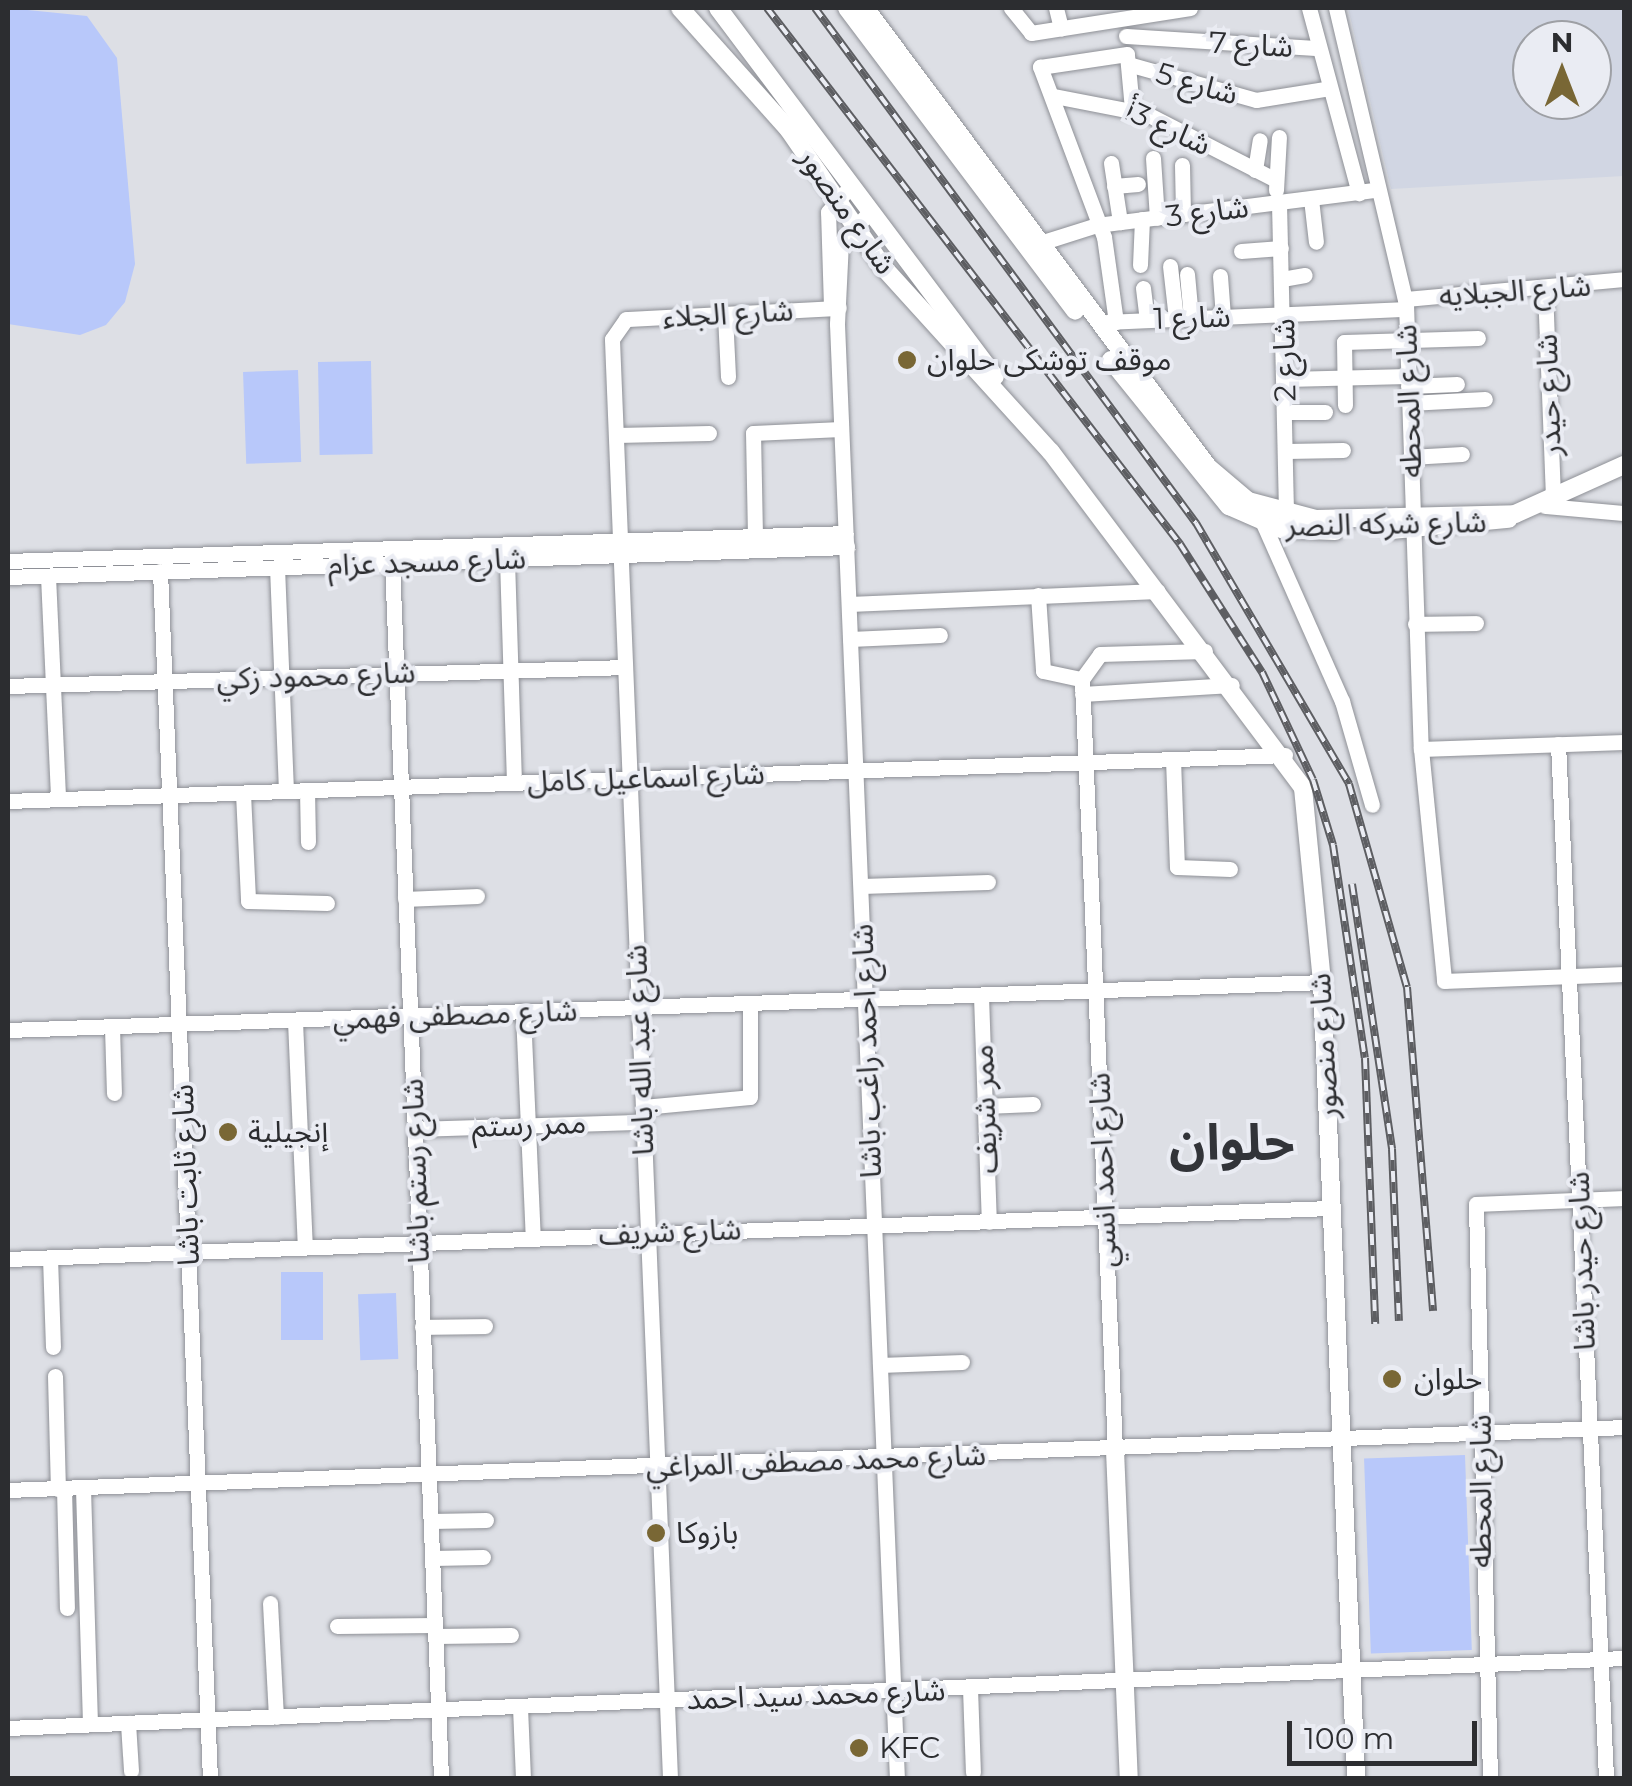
<!DOCTYPE html>
<meta charset="utf-8">
<style>
body{margin:0}
#map{position:relative;width:1632px;height:1786px;overflow:hidden;background:#dddfe5;font-family:Montserrat,"Noto Sans Arabic",sans-serif}
div>[style]{position:absolute}
[style*='--x']{left:calc(var(--x)*1px);top:calc(var(--y)*1px);width:calc(var(--w)*1px);rotate:calc(var(--a)*1deg)}
.built>*{inset:0;background:#d1d6e3}
.green>*{inset:0;background:#b8c8fa;transform-origin:0 0}
.roads{filter:drop-shadow(0 0 2px #8e9096) drop-shadow(0 0 2px #8e9096)}
.minor>*{height:15px;margin:-7.5px;padding:0 7.5px;transform-origin:7.5px;border-radius:7.5px;background:#fff}
.tertiary>*{height:18px;margin:-9px;padding:0 9px;transform-origin:9px;border-radius:9px;background:#fff}
.rail>*{height:8px;margin-top:-4px;transform-origin:0;background:repeating-linear-gradient(90deg,#eaecf3 0 11px,#5d5e62 0 22px);box-sizing:border-box;border-block:2px solid #5d5e62}
.dots>*{width:28px;height:28px;translate:-50% -50%;box-sizing:border-box;border:5px solid #eaecf3;border-radius:50%}
span{translate:-50% -50%;white-space:nowrap;text-align:center;line-height:1.15;-webkit-text-stroke:8px #eaecf3;paint-order:stroke}
.street-label{font-size:30px;color:#2c2d30}
.poi-label{font-size:30px;color:#2c2d30}
.left{translate:0 -50%;text-align:left}
.town-label{font-size:50px;color:#323439;font-weight:700}
.frame{position:absolute;inset:0;border:10px solid #2c2d30;pointer-events:none}
.north{position:absolute;left:1512px;top:20px;width:100px;height:100px;box-sizing:border-box;background:#eaecf3;border:2px solid #9ea0a5;border-radius:50%;rotate:0deg;font-size:28px;font-weight:700;line-height:40px;text-align:center;color:#2c2d30}
.north::after{content:'';display:block;margin:auto;width:35px;height:45px;background:#796735;clip-path:polygon(50% 0,100% 100%,50% 72%,0 100%)}
.scale{position:absolute;left:1287px;top:1721px;width:190px;height:45px;box-sizing:border-box;border:5px solid #2c2d30;border-top:0;padding-left:12px;font-size:30px;line-height:35px;white-space:nowrap;color:#2c2d30;-webkit-text-stroke:8px #eaecf3;paint-order:stroke}
</style>
<div id="map">
<div class="built">
<i style="clip-path:polygon(evenodd,1348px 8px,1624px 8px,1624px 176px,1391px 189px,1348px 8px,1532px 40px,1592px 40px,1592px 100px,1532px 100px,1532px 40px)"></i>
</div>
<div class="green">
<i style="clip-path:polygon(8px 8px,87px 16px,117px 58px,135px 264px,125px 302px,106px 325px,80px 335px,8px 324px)"></i>
<i style="left:371px;top:361px;width:93px;height:53px;rotate:89deg"></i>
<i style="left:298px;top:370px;width:92px;height:55px;rotate:88deg"></i>
<i style="left:281px;top:1272px;width:42px;height:68px"></i>
<i style="left:396px;top:1293px;width:66px;height:38px;rotate:88deg"></i>
<i style="left:1465px;top:1455px;width:195px;height:101px;rotate:88deg"></i>
</div>
<div class="roads">
<div class="minor">
<i style="--x:1011;--y:8;--w:32;--a:51"></i>
<i style="--x:1031;--y:33;--w:161;--a:-8.9"></i>
<i style="--x:1056;--y:8;--w:21;--a:76"></i>
<i style="--x:1309;--y:8;--w:192;--a:74.9"></i>
<i style="--x:1336;--y:8;--w:304;--a:76.7"></i>
<i style="--x:1406;--y:304;--w:445;--a:88.1"></i>
<i style="--x:1421;--y:749;--w:233;--a:84.3"></i>
<i style="--x:1444;--y:981;--w:180;--a:-2.2"></i>
<i style="--x:1126;--y:36;--w:190;--a:3.6"></i>
<i style="--x:1127;--y:55;--w:54;--a:84.7"></i>
<i style="--x:1128;--y:64;--w:133;--a:15.7"></i>
<i style="--x:1256;--y:100;--w:70;--a:-9.1"></i>
<i style="--x:1054;--y:96;--w:95;--a:11"></i>
<i style="--x:1147;--y:114;--w:145;--a:27.1"></i>
<i style="--x:1153;--y:158;--w:60;--a:86.2"></i>
<i style="--x:1111;--y:163;--w:60;--a:81.3"></i>
<i style="--x:1182;--y:165;--w:49;--a:88.8"></i>
<i style="--x:1255;--y:170;--w:30;--a:-81"></i>
<i style="--x:1114;--y:186;--w:24;--a:-5"></i>
<i style="--x:1276;--y:190;--w:53;--a:-86.8"></i>
<i style="--x:1311;--y:199;--w:43;--a:83.4"></i>
<i style="--x:1279;--y:203;--w:313;--a:88.7"></i>
<i style="--x:868;--y:214;--w:39;--a:134"></i>
<i style="--x:841;--y:242;--w:82;--a:92.8"></i>
<i style="--x:837;--y:324;--w:1455;--a:87.64"></i>
<i style="--x:1040;--y:243;--w:60;--a:-17.5"></i>
<i style="--x:1097;--y:225;--w:281;--a:-7.2"></i>
<i style="--x:1241;--y:251;--w:40;--a:-4.3"></i>
<i style="--x:1140;--y:265;--w:46;--a:-87.5"></i>
<i style="--x:1170;--y:266;--w:53;--a:83.5"></i>
<i style="--x:1187;--y:274;--w:44;--a:84.8"></i>
<i style="--x:1220;--y:276;--w:41;--a:85.8"></i>
<i style="--x:1282;--y:279;--w:23;--a:-10"></i>
<i style="--x:1143;--y:288;--w:32;--a:83"></i>
<i style="--x:1545;--y:289;--w:212;--a:87.8"></i>
<i style="--x:1405;--y:299;--w:220;--a:-5.2"></i>
<i style="--x:831;--y:306;--w:94;--a:-91.8"></i>
<i style="--x:828;--y:212;--w:35;--a:-49"></i>
<i style="--x:725;--y:315;--w:62;--a:87.2"></i>
<i style="--x:1107;--y:322;--w:299;--a:-2.5"></i>
<i style="--x:1116;--y:322;--w:86;--a:-98"></i>
<i style="--x:1104;--y:237;--w:182;--a:-110.6"></i>
<i style="--x:1040;--y:67;--w:88;--a:-8.5"></i>
<i style="--x:1286;--y:379;--w:122;--a:-1.4"></i>
<i style="--x:1408;--y:386;--w:49;--a:-2.3"></i>
<i style="--x:1409;--y:403;--w:76;--a:-3"></i>
<i style="--x:1345;--y:405;--w:63;--a:-90.9"></i>
<i style="--x:1344;--y:342;--w:134;--a:-1.7"></i>
<i style="--x:1286;--y:412;--w:39;--a:0"></i>
<i style="--x:616;--y:435;--w:93;--a:-1.2"></i>
<i style="--x:1286;--y:451;--w:57;--a:-1"></i>
<i style="--x:1410;--y:457;--w:52;--a:-3.3"></i>
<i style="--x:1545;--y:506;--w:79;--a:5.1"></i>
<i style="--x:1263;--y:523;--w:195;--a:66.1"></i>
<i style="--x:1342;--y:701;--w:108;--a:73.9"></i>
<i style="--x:755;--y:536;--w:103;--a:-91.1"></i>
<i style="--x:753;--y:433;--w:88;--a:-2.6"></i>
<i style="--x:507;--y:560;--w:223;--a:88.2"></i>
<i style="--x:8;--y:561;--w:838;--a:-1.91"></i>
<i style="--x:392;--y:563;--w:1216;--a:87.69"></i>
<i style="--x:277;--y:567;--w:224;--a:87.7"></i>
<i style="--x:160;--y:571;--w:1208;--a:87.63"></i>
<i style="--x:48;--y:576;--w:223;--a:87.4"></i>
<i style="--x:8;--y:577;--w:840;--a:-2.05"></i>
<i style="--x:1038;--y:595;--w:76;--a:86.2"></i>
<i style="--x:1043;--y:671;--w:40;--a:12"></i>
<i style="--x:1082;--y:679;--w:772;--a:87.55"></i>
<i style="--x:849;--y:604;--w:309;--a:-2.4"></i>
<i style="--x:1415;--y:624;--w:61;--a:-0.9"></i>
<i style="--x:850;--y:639;--w:90;--a:-2.5"></i>
<i style="--x:1082;--y:679;--w:31;--a:-54"></i>
<i style="--x:1100;--y:654;--w:105;--a:-1.6"></i>
<i style="--x:8;--y:686;--w:617;--a:-1.76"></i>
<i style="--x:1082;--y:694;--w:150;--a:-3.4"></i>
<i style="--x:1558;--y:744;--w:1035;--a:87.34"></i>
<i style="--x:1421;--y:749;--w:203;--a:-2"></i>
<i style="--x:1173;--y:759;--w:108;--a:87.9"></i>
<i style="--x:1177;--y:867;--w:53;--a:2.2"></i>
<i style="--x:307;--y:790;--w:52;--a:88.9"></i>
<i style="--x:243;--y:793;--w:108;--a:87.3"></i>
<i style="--x:248;--y:901;--w:79;--a:1.5"></i>
<i style="--x:8;--y:801;--w:1278;--a:-2.06"></i>
<i style="--x:861;--y:886;--w:127;--a:-1.8"></i>
<i style="--x:405;--y:899;--w:72;--a:-2.4"></i>
<i style="--x:981;--y:996;--w:226;--a:88"></i>
<i style="--x:523;--y:1013;--w:225;--a:87.5"></i>
<i style="--x:295;--y:1021;--w:225;--a:87.5"></i>
<i style="--x:112;--y:1027;--w:66;--a:88.3"></i>
<i style="--x:8;--y:1030;--w:1315;--a:-2.09"></i>
<i style="--x:985;--y:1106;--w:48;--a:-2.4"></i>
<i style="--x:643;--y:1107;--w:107;--a:-5.3"></i>
<i style="--x:750;--y:1097;--w:92;--a:-90"></i>
<i style="--x:415;--y:1129;--w:229;--a:-1.8"></i>
<i style="--x:50;--y:1257;--w:90;--a:88.1"></i>
<i style="--x:8;--y:1259;--w:1325;--a:-2.21"></i>
<i style="--x:422;--y:1327;--w:63;--a:-0.9"></i>
<i style="--x:880;--y:1365;--w:82;--a:-2.1"></i>
<i style="--x:55;--y:1376;--w:113;--a:88.5"></i>
<i style="--x:64;--y:1488;--w:120;--a:88.6"></i>
<i style="--x:83;--y:1488;--w:236;--a:88.3"></i>
<i style="--x:8;--y:1490;--w:1617;--a:-2.23"></i>
<i style="--x:431;--y:1521;--w:55;--a:-1"></i>
<i style="--x:433;--y:1558;--w:50;--a:-1.1"></i>
<i style="--x:270;--y:1603;--w:114;--a:87"></i>
<i style="--x:337;--y:1626;--w:98;--a:-0.6"></i>
<i style="--x:436;--y:1636;--w:75;--a:-0.8"></i>
<i style="--x:970;--y:1688;--w:84;--a:88"></i>
<i style="--x:520;--y:1707;--w:71;--a:87.6"></i>
<i style="--x:128;--y:1723;--w:48;--a:86.4"></i>
<i style="--x:8;--y:1728;--w:1618;--a:-2.48"></i>
<i style="--x:670;--y:1778;--w:1440;--a:-92.31"></i>
<i style="--x:612;--y:339;--w:24;--a:-55"></i>
<i style="--x:626;--y:319;--w:213;--a:-3"></i>
<i style="--x:1490;--y:1778;--w:574;--a:-91.4"></i>
<i style="--x:1476;--y:1204;--w:148;--a:-2.3"></i>
</div>
<div class="tertiary">
<i style="--x:680;--y:8;--w:164;--a:48.2"></i>
<i style="--x:789;--y:130;--w:168;--a:55.5"></i>
<i style="--x:884;--y:268;--w:248;--a:47.8"></i>
<i style="--x:1051;--y:452;--w:420;--a:53.1"></i>
<i style="--x:1303;--y:788;--w:195;--a:84.4"></i>
<i style="--x:1322;--y:982;--w:797;--a:87.55"></i>
<i style="--x:718;--y:8;--w:461;--a:53.1"></i>
<i style="--x:847;--y:8;--w:379;--a:53"></i>
<i style="--x:865;--y:8;--w:573;--a:53.23"></i>
<i style="--x:1208;--y:467;--w:52;--a:40.4"></i>
<i style="--x:1248;--y:501;--w:70;--a:14.8"></i>
<i style="--x:1316;--y:519;--w:199;--a:-1.4"></i>
<i style="--x:1515;--y:514;--w:120;--a:-24.2"></i>
<i style="--x:1111;--y:360;--w:188;--a:51.1"></i>
<i style="--x:1229;--y:506;--w:58;--a:23.5"></i>
<i style="--x:1282;--y:529;--w:53;--a:2.2"></i>
<i style="--x:1391;--y:530;--w:118;--a:-5.4"></i>
<i style="--x:1115;--y:1450;--w:328;--a:87.6"></i>
</div>
</div>
<div class="rail">
<i style="--x:767;--y:8;--w:677;--a:52.38"></i>
<i style="--x:1180;--y:544;--w:152;--a:57.4"></i>
<i style="--x:1262;--y:672;--w:119;--a:64.7"></i>
<i style="--x:1313;--y:780;--w:68;--a:72.9"></i>
<i style="--x:1333;--y:845;--w:215;--a:81.5"></i>
<i style="--x:1365;--y:1058;--w:266;--a:87.8"></i>
<i style="--x:815;--y:8;--w:641;--a:53.51"></i>
<i style="--x:1196;--y:523;--w:303;--a:59.6"></i>
<i style="--x:1349;--y:784;--w:211;--a:74.1"></i>
<i style="--x:1407;--y:987;--w:325;--a:85.4"></i>
<i style="--x:1352;--y:884;--w:268;--a:81.4"></i>
<i style="--x:1392;--y:1149;--w:172;--a:87.7"></i>
</div>
<div class="dots">
<i style="left:907px;top:360px;background:#796735"></i>
<i style="left:228px;top:1132px;background:#796735"></i>
<i style="left:1392px;top:1379px;background:#796735"></i>
<i style="left:656px;top:1533px;background:#796735"></i>
<i style="left:859px;top:1748px;background:#796735"></i>
</div>
<div class="street-label">
<span style="left:1251px;top:45px;rotate:3deg">شارع 7</span>
<span style="left:1197px;top:84px;rotate:16deg">شارع 5</span>
<span style="left:1168px;top:128px;rotate:25deg">شارع 3أ</span>
<span style="left:847px;top:211px;rotate:55deg">شارع منصور</span>
<span style="left:1207px;top:212px;rotate:-7deg">شارع 3</span>
<span style="left:1515px;top:291px;rotate:-4deg">شارع الجبلايه</span>
<span style="left:728px;top:314px;rotate:-3deg">شارع الجلاء</span>
<span style="left:1192px;top:318px;rotate:-2deg">شارع 1</span>
<span style="left:1285px;top:360px;rotate:-91deg">شارع 2</span>
<span style="left:1549px;top:395px;rotate:-92deg">شارع حيدر</span>
<span style="left:1409px;top:401px;rotate:-92deg">شارع المحطه</span>
<span style="left:1386px;top:524px;rotate:-1deg">شارع شركه النصر</span>
<span style="left:427px;top:562px;rotate:-2deg">شارع مسجد عزام</span>
<span style="left:316px;top:676px;rotate:-2deg">شارع محمود زكي</span>
<span style="left:646px;top:778px;rotate:-2deg">شارع اسماعيل كامل</span>
<span style="left:455px;top:1015px;rotate:-2deg">شارع مصطفى فهمي</span>
<span style="left:1324px;top:1046px;rotate:-93deg">شارع منصور</span>
<span style="left:640px;top:1050px;rotate:-92deg">شارع عبد الله باشا</span>
<span style="left:867px;top:1051px;rotate:-92deg">شارع احمد راغب باشا</span>
<span style="left:985px;top:1109px;rotate:-92deg">ممر شريف</span>
<span style="left:529px;top:1125px;rotate:-2deg">ممر رستم</span>
<span style="left:1103px;top:1170px;rotate:-92deg">شارع احمد انسي</span>
<span style="left:416px;top:1171px;rotate:-92deg">شارع رستم باشا</span>
<span style="left:186px;top:1175px;rotate:-92deg">شارع ثابت باشا</span>
<span style="left:670px;top:1232px;rotate:-2deg">شارع شريف</span>
<span style="left:1582px;top:1261px;rotate:-92deg">شارع حيدر باشا</span>
<span style="left:816px;top:1461px;rotate:-2deg">شارع محمد مصطفى المراغي</span>
<span style="left:1481px;top:1491px;rotate:-90deg">شارع المحطه</span>
<span style="left:816px;top:1695px;rotate:-2deg">شارع محمد سيد احمد</span>
</div>
<div class="poi-label">
<span class="left" style="left:927px;top:360px">موقف توشكى حلوان</span>
<span class="left" style="left:248px;top:1132px">إنجيلية</span>
<span class="left" style="left:1414px;top:1379px">حلوان</span>
<span class="left" style="left:676px;top:1533px">بازوكا</span>
<span class="left" style="left:879px;top:1748px">KFC</span>
</div>
<div class="town-label">
<span style="left:1232px;top:1143px">حلوان</span>
</div>
<div class="frame"></div>
<div class="north">N</div>
<div class="scale">100 m</div>
</div>
